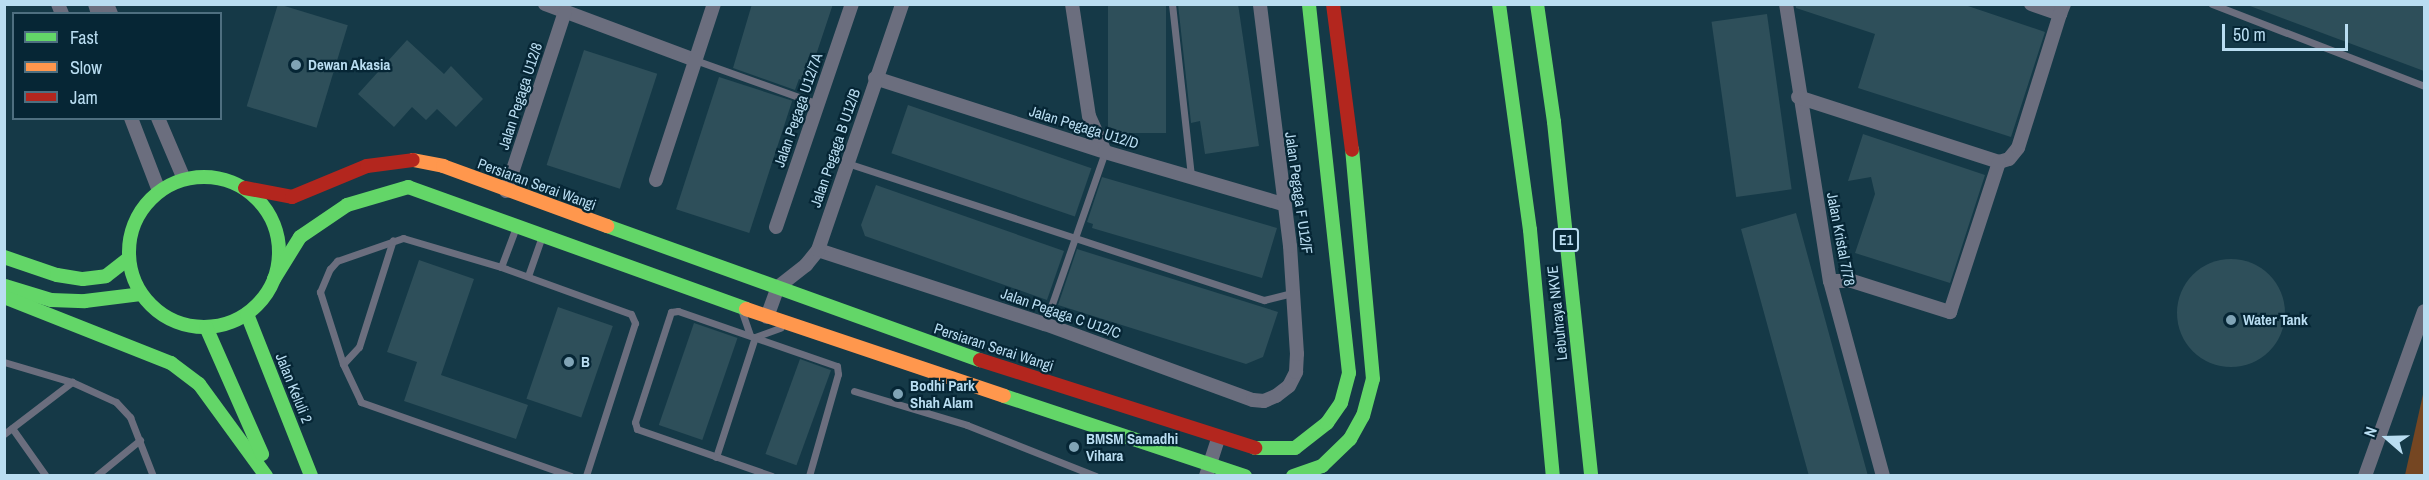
<!DOCTYPE html>
<style>
body{margin:0}
#map{position:relative;width:2429px;height:480px;overflow:hidden;background:#153947;font-family:"Archivo Narrow",sans-serif}
div>[style]{position:absolute}
[style*='--x']{left:calc(var(--x)*1px);top:calc(var(--y)*1px);width:calc(var(--w)*1px);rotate:calc(var(--a)*1deg)}
.green>*{inset:0;background:#754622}
.building>*{inset:0;background:#2e4f5a;transform-origin:0 0}
.round{border-radius:50%}
.lane>*{height:7px;margin:-3.5px;padding:0 3.5px;transform-origin:3.5px;border-radius:3.5px;background:#6b6e7e}
.street>*{height:14px;margin:-7px;padding:0 7px;transform-origin:7px;border-radius:7px;background:#6b6e7e}
.fast>*{height:14px;margin:-7px;padding:0 7px;transform-origin:7px;border-radius:7px;background:#63d668}
.fast>.ring{margin:-7px;padding:0;box-sizing:content-box;background:none;border:14px solid #63d668;border-radius:50%}
.slow>*{height:14px;margin:-7px;padding:0 7px;transform-origin:7px;border-radius:7px;background:#ff974d}
.jam>*{height:14px;margin:-7px;padding:0 7px;transform-origin:7px;border-radius:7px;background:#b3261e}
.dots>*{width:16px;height:16px;translate:-50% -50%;box-sizing:border-box;border:3px solid #062635;border-radius:50%}
span{translate:-50% -50%;white-space:nowrap;text-align:center;line-height:1.15;-webkit-text-stroke:4.5px #062635;paint-order:stroke}
.shield-label span{padding:2px 4px;background:#062635;border:2px solid;border-radius:4px;-webkit-text-stroke-width:0}
.shield-label{font-size:14px;color:#b9ddf1;font-weight:700}
.poi-label{font-size:15px;color:#b9ddf1;font-weight:700}
.left{translate:0 -50%;text-align:left}
.street-label{font-size:15px;color:#b9ddf1}
.frame{position:absolute;inset:0;border:6px solid #b9ddf1;pointer-events:none}
.legend{position:absolute;left:12px;top:12px;width:210px;height:108px;box-sizing:border-box;background:#062635;border:2px solid #4e6f80;margin:0;padding:8px 10px;list-style:none;font-size:18px;color:#b9ddf1}
.legend li{display:flex;align-items:center;gap:12px;height:30px}
.legend b{width:30px;border:2px solid #4e6f80}
.north{position:absolute;left:2357px;top:408px;width:60px;height:60px;-webkit-text-stroke:4px #062635;paint-order:stroke;rotate:290deg;font-size:16px;font-weight:700;line-height:24px;text-align:center;color:#b9ddf1}
.north::after{content:'';display:block;margin:auto;width:21px;height:27px;background:#b9ddf1;clip-path:polygon(50% 0,100% 100%,50% 72%,0 100%)}
.scale{position:absolute;left:2222px;top:24px;width:126px;height:27px;box-sizing:border-box;border:3px solid #b9ddf1;border-top:0;padding-left:8px;font-size:18px;line-height:21px;white-space:nowrap;color:#b9ddf1;-webkit-text-stroke:4px #062635;paint-order:stroke}
</style>
<div id="map">
<div class="green">
<i style="clip-path:polygon(2424px 390px,2424px 475px,2405px 475px)"></i>
</div>
<div class="building">
<i style="left:278px;top:4px;width:73px;height:107px;rotate:17deg"></i>
<i style="clip-path:polygon(752px 4px,833px 4px,807px 82px,799px 79px,795px 90px,733px 68px)"></i>
<i style="left:1108px;top:4px;width:58px;height:129px"></i>
<i style="clip-path:polygon(1178px 4px,1238px 4px,1259px 146px,1205px 154px,1200px 121px,1191px 123px)"></i>
<i style="clip-path:polygon(1795px 4px,1962px 4px,2045px 32px,2011px 137px,1858px 88px,1875px 34px,1796px 8px)"></i>
<i style="clip-path:polygon(2424px 4px,2424px 71px,2250px 6px,2250px 4px)"></i>
<i style="left:1767px;top:14px;width:177px;height:56px;rotate:82deg"></i>
<i style="clip-path:polygon(407px 40px,444px 74px,451px 66px,483px 99px,456px 127px,437px 109px,426px 120px,412px 107px,394px 127px,358px 94px)"></i>
<i style="left:584px;top:50px;width:77px;height:121px;rotate:18deg"></i>
<i style="left:719px;top:77px;width:77px;height:139px;rotate:18deg"></i>
<i style="left:908px;top:105px;width:194px;height:51px;rotate:19deg"></i>
<i style="clip-path:polygon(1863px 134px,1985px 175px,1950px 283px,1855px 253px,1875px 194px,1871px 177px,1848px 181px)"></i>
<i style="clip-path:polygon(1102px 177px,1277px 228px,1262px 278px,1092px 228px,1093px 224px,1087px 222px)"></i>
<i style="clip-path:polygon(876px 185px,1064px 251px,1047px 300px,865px 236px,861px 225px)"></i>
<i style="clip-path:polygon(1796px 213px,1843px 385px,1868px 476px,1809px 476px,1788px 400px,1741px 229px)"></i>
<i style="clip-path:polygon(1077px 249px,1278px 312px,1263px 357px,1246px 364px,1058px 305px)"></i>
<i class="round" style="left:2177px;top:259px;width:108px;height:108px"></i>
<i style="clip-path:polygon(419px 260px,474px 279px,441px 375px,528px 405px,516px 439px,404px 401px,417px 362px,387px 352px)"></i>
<i style="left:558px;top:307px;width:58px;height:97px;rotate:19deg"></i>
<i style="left:694px;top:323px;width:46px;height:108px;rotate:19deg"></i>
<i style="left:800px;top:359px;width:33px;height:101px;rotate:20deg"></i>
</div>
<div class="lane">
<i style="--x:1172;--y:4;--w:174;--a:83.7"></i>
<i style="--x:2212;--y:4;--w:227;--a:21.1"></i>
<i style="--x:695;--y:60;--w:131;--a:19.7"></i>
<i style="--x:847;--y:163;--w:439;--a:18.2"></i>
<i style="--x:1264;--y:300;--w:32;--a:-14"></i>
<i style="--x:501;--y:267;--w:43;--a:-69.4"></i>
<i style="--x:528;--y:276;--w:42;--a:-70.7"></i>
<i style="--x:742;--y:312;--w:24;--a:71"></i>
<i style="--x:1045;--y:324;--w:182;--a:-70.8"></i>
<i style="--x:755;--y:337;--w:27;--a:-20"></i>
<i style="--x:4;--y:362;--w:71;--a:16.4"></i>
<i style="--x:72;--y:382;--w:48;--a:24.4"></i>
<i style="--x:116;--y:402;--w:21;--a:47"></i>
<i style="--x:130;--y:417;--w:63;--a:68.7"></i>
<i style="--x:343;--y:364;--w:23;--a:-47"></i>
<i style="--x:359;--y:347;--w:112;--a:-72.4"></i>
<i style="--x:854;--y:391;--w:118;--a:16.7"></i>
<i style="--x:967;--y:425;--w:139;--a:21.6"></i>
<i style="--x:12;--y:428;--w:59;--a:54.7"></i>
<i style="--x:4;--y:434;--w:86;--a:-37.4"></i>
<i style="--x:716;--y:457;--w:126;--a:-72"></i>
<i style="--x:96;--y:476;--w:57;--a:-39.3"></i>
<i style="--x:571;--y:476;--w:223;--a:-160.6"></i>
<i style="--x:361;--y:402;--w:42;--a:-115.3"></i>
<i style="--x:343;--y:364;--w:76;--a:-107.7"></i>
<i style="--x:320;--y:292;--w:25;--a:-67"></i>
<i style="--x:330;--y:269;--w:11;--a:-49"></i>
<i style="--x:337;--y:261;--w:70;--a:-19.2"></i>
<i style="--x:403;--y:238;--w:102;--a:16.5"></i>
<i style="--x:501;--y:267;--w:138;--a:19.9"></i>
<i style="--x:631;--y:314;--w:10;--a:66"></i>
<i style="--x:635;--y:323;--w:161;--a:107.8"></i>
<i style="--x:772;--y:476;--w:143;--a:-160.8"></i>
<i style="--x:637;--y:429;--w:7;--a:-106"></i>
<i style="--x:635;--y:422;--w:116;--a:-71.9"></i>
<i style="--x:671;--y:312;--w:7;--a:-8"></i>
<i style="--x:678;--y:311;--w:168;--a:19.1"></i>
<i style="--x:837;--y:366;--w:8;--a:83"></i>
<i style="--x:838;--y:374;--w:106;--a:105.9"></i>
</div>
<div class="street">
<i style="--x:58;--y:4;--w:11;--a:68"></i>
<i style="--x:95;--y:4;--w:10;--a:73"></i>
<i style="--x:107;--y:4;--w:11;--a:68"></i>
<i style="--x:545;--y:4;--w:160;--a:20.5"></i>
<i style="--x:1072;--y:4;--w:113;--a:81.4"></i>
<i style="--x:1089;--y:116;--w:39;--a:66"></i>
<i style="--x:1786;--y:4;--w:280;--a:81"></i>
<i style="--x:1830;--y:281;--w:202;--a:74.8"></i>
<i style="--x:2031;--y:4;--w:31;--a:19"></i>
<i style="--x:2060;--y:14;--w:11;--a:-68"></i>
<i style="--x:875;--y:78;--w:242;--a:17.8"></i>
<i style="--x:1105;--y:152;--w:185;--a:16.3"></i>
<i style="--x:1798;--y:97;--w:211;--a:17.9"></i>
<i style="--x:1999;--y:162;--w:10;--a:-17"></i>
<i style="--x:2009;--y:159;--w:14;--a:-51"></i>
<i style="--x:2018;--y:148;--w:140;--a:-72.6"></i>
<i style="--x:131;--y:118;--w:78;--a:69"></i>
<i style="--x:158;--y:118;--w:66;--a:66.9"></i>
<i style="--x:656;--y:180;--w:185;--a:-71.8"></i>
<i style="--x:506;--y:191;--w:188;--a:-71.8"></i>
<i style="--x:776;--y:227;--w:236;--a:-71.2"></i>
<i style="--x:818;--y:250;--w:239;--a:18.1"></i>
<i style="--x:1045;--y:324;--w:221;--a:20.1"></i>
<i style="--x:1253;--y:400;--w:11;--a:5"></i>
<i style="--x:1264;--y:401;--w:13;--a:-23"></i>
<i style="--x:1276;--y:396;--w:16;--a:-38"></i>
<i style="--x:1289;--y:386;--w:16;--a:-63"></i>
<i style="--x:1296;--y:372;--w:18;--a:-87"></i>
<i style="--x:1297;--y:354;--w:108;--a:-93.7"></i>
<i style="--x:1290;--y:246;--w:244;--a:-97.1"></i>
<i style="--x:1830;--y:281;--w:22;--a:0"></i>
<i style="--x:1852;--y:281;--w:103;--a:17.6"></i>
<i style="--x:1950;--y:312;--w:158;--a:-71.9"></i>
<i style="--x:767;--y:317;--w:32;--a:-70"></i>
<i style="--x:778;--y:287;--w:36;--a:-38"></i>
<i style="--x:806;--y:265;--w:19;--a:-51"></i>
<i style="--x:818;--y:250;--w:260;--a:-71.1"></i>
<i style="--x:1206;--y:476;--w:40;--a:-72"></i>
<i style="--x:2365;--y:476;--w:175;--a:-70.3"></i>
</div>
<div class="fast">
<i style="--x:1499;--y:4;--w:228;--a:82.2"></i>
<i style="--x:1530;--y:230;--w:247;--a:84.7"></i>
<i style="--x:1537;--y:4;--w:119;--a:81.8"></i>
<i style="--x:1554;--y:122;--w:356;--a:84"></i>
<i class="ring" style="left:129px;top:177px;width:136px;height:136px"></i>
<i style="--x:607;--y:226;--w:396;--a:19.8"></i>
<i style="--x:4;--y:257;--w:56;--a:18.8"></i>
<i style="--x:57;--y:275;--w:26;--a:9"></i>
<i style="--x:83;--y:279;--w:23;--a:-7"></i>
<i style="--x:106;--y:276;--w:29;--a:-38"></i>
<i style="--x:274;--y:279;--w:49;--a:-58.2"></i>
<i style="--x:300;--y:237;--w:57;--a:-34.2"></i>
<i style="--x:347;--y:205;--w:64;--a:-16.4"></i>
<i style="--x:408;--y:187;--w:359;--a:19.8"></i>
<i style="--x:5;--y:286;--w:48;--a:16.9"></i>
<i style="--x:51;--y:300;--w:34;--a:2"></i>
<i style="--x:85;--y:301;--w:56;--a:-7.1"></i>
<i style="--x:4;--y:297;--w:180;--a:21.6"></i>
<i style="--x:171;--y:363;--w:35;--a:37"></i>
<i style="--x:199;--y:384;--w:114;--a:53.9"></i>
<i style="--x:247;--y:314;--w:174;--a:68.4"></i>
<i style="--x:206;--y:327;--w:139;--a:66.2"></i>
<i style="--x:1004;--y:396;--w:254;--a:18.4"></i>
<i style="--x:1255;--y:448;--w:40;--a:0"></i>
<i style="--x:1295;--y:448;--w:41;--a:-38"></i>
<i style="--x:1327;--y:423;--w:24;--a:-55"></i>
<i style="--x:1341;--y:403;--w:31;--a:-75"></i>
<i style="--x:1349;--y:373;--w:371;--a:-96.2"></i>
<i style="--x:1293;--y:476;--w:31;--a:-19"></i>
<i style="--x:1322;--y:466;--w:39;--a:-44"></i>
<i style="--x:1350;--y:439;--w:26;--a:-61"></i>
<i style="--x:1363;--y:416;--w:38;--a:-75"></i>
<i style="--x:1373;--y:379;--w:230;--a:-95.2"></i>
</div>
<div class="slow">
<i style="--x:413;--y:160;--w:31;--a:11"></i>
<i style="--x:443;--y:166;--w:175;--a:20.1"></i>
<i style="--x:746;--y:309;--w:272;--a:18.6"></i>
</div>
<div class="jam">
<i style="--x:1333;--y:4;--w:147;--a:82.6"></i>
<i style="--x:245;--y:188;--w:48;--a:10.8"></i>
<i style="--x:292;--y:197;--w:81;--a:-22.5"></i>
<i style="--x:367;--y:166;--w:46;--a:-7.4"></i>
<i style="--x:980;--y:360;--w:289;--a:17.7"></i>
</div>
<div class="dots">
<i style="left:296px;top:65px;background:#80a4b6"></i>
<i style="left:2231px;top:320px;background:#80a4b6"></i>
<i style="left:569px;top:362px;background:#80a4b6"></i>
<i style="left:898px;top:394px;background:#80a4b6"></i>
<i style="left:1074px;top:447px;background:#80a4b6"></i>
</div>
<div class="shield-label">
<span style="left:1566px;top:240px">E1</span>
</div>
<div class="poi-label">
<span class="left" style="left:308px;top:65px">Dewan Akasia</span>
<span class="left" style="left:2243px;top:320px">Water Tank</span>
<span class="left" style="left:581px;top:362px">B</span>
<span class="left" style="left:910px;top:394px">Bodhi Park<br>Shah Alam</span>
<span class="left" style="left:1086px;top:447px">BMSM Samadhi<br>Vihara</span>
</div>
<div class="street-label">
<span style="left:520px;top:96px;rotate:-72deg">Jalan Pegaga U12/8</span>
<span style="left:798px;top:110px;rotate:-71deg">Jalan Pegaga U12/7A</span>
<span style="left:1084px;top:127px;rotate:17deg">Jalan Pegaga U12/D</span>
<span style="left:835px;top:148px;rotate:-71deg">Jalan Pegaga B U12/B</span>
<span style="left:537px;top:184px;rotate:20deg">Persiaran Serai Wangi</span>
<span style="left:1299px;top:193px;rotate:82deg">Jalan Pegaga F U12/F</span>
<span style="left:1841px;top:239px;rotate:79deg">Jalan Kristal 7/78</span>
<span style="left:1061px;top:313px;rotate:19deg">Jalan Pegaga C U12/C</span>
<span style="left:1557px;top:313px;rotate:-96deg">Lebuhraya NKVE</span>
<span style="left:994px;top:347px;rotate:18deg">Persiaran Serai Wangi</span>
<span style="left:294px;top:388px;rotate:68deg">Jalan Keluli 2</span>
</div>
<div class="frame"></div>
<ul class="legend">
<li><b style="height:8px;background:#63d668"></b>Fast</li>
<li><b style="height:8px;background:#ff974d"></b>Slow</li>
<li><b style="height:8px;background:#b3261e"></b>Jam</li>
</ul>
<div class="north">N</div>
<div class="scale">50 m</div>
</div>
